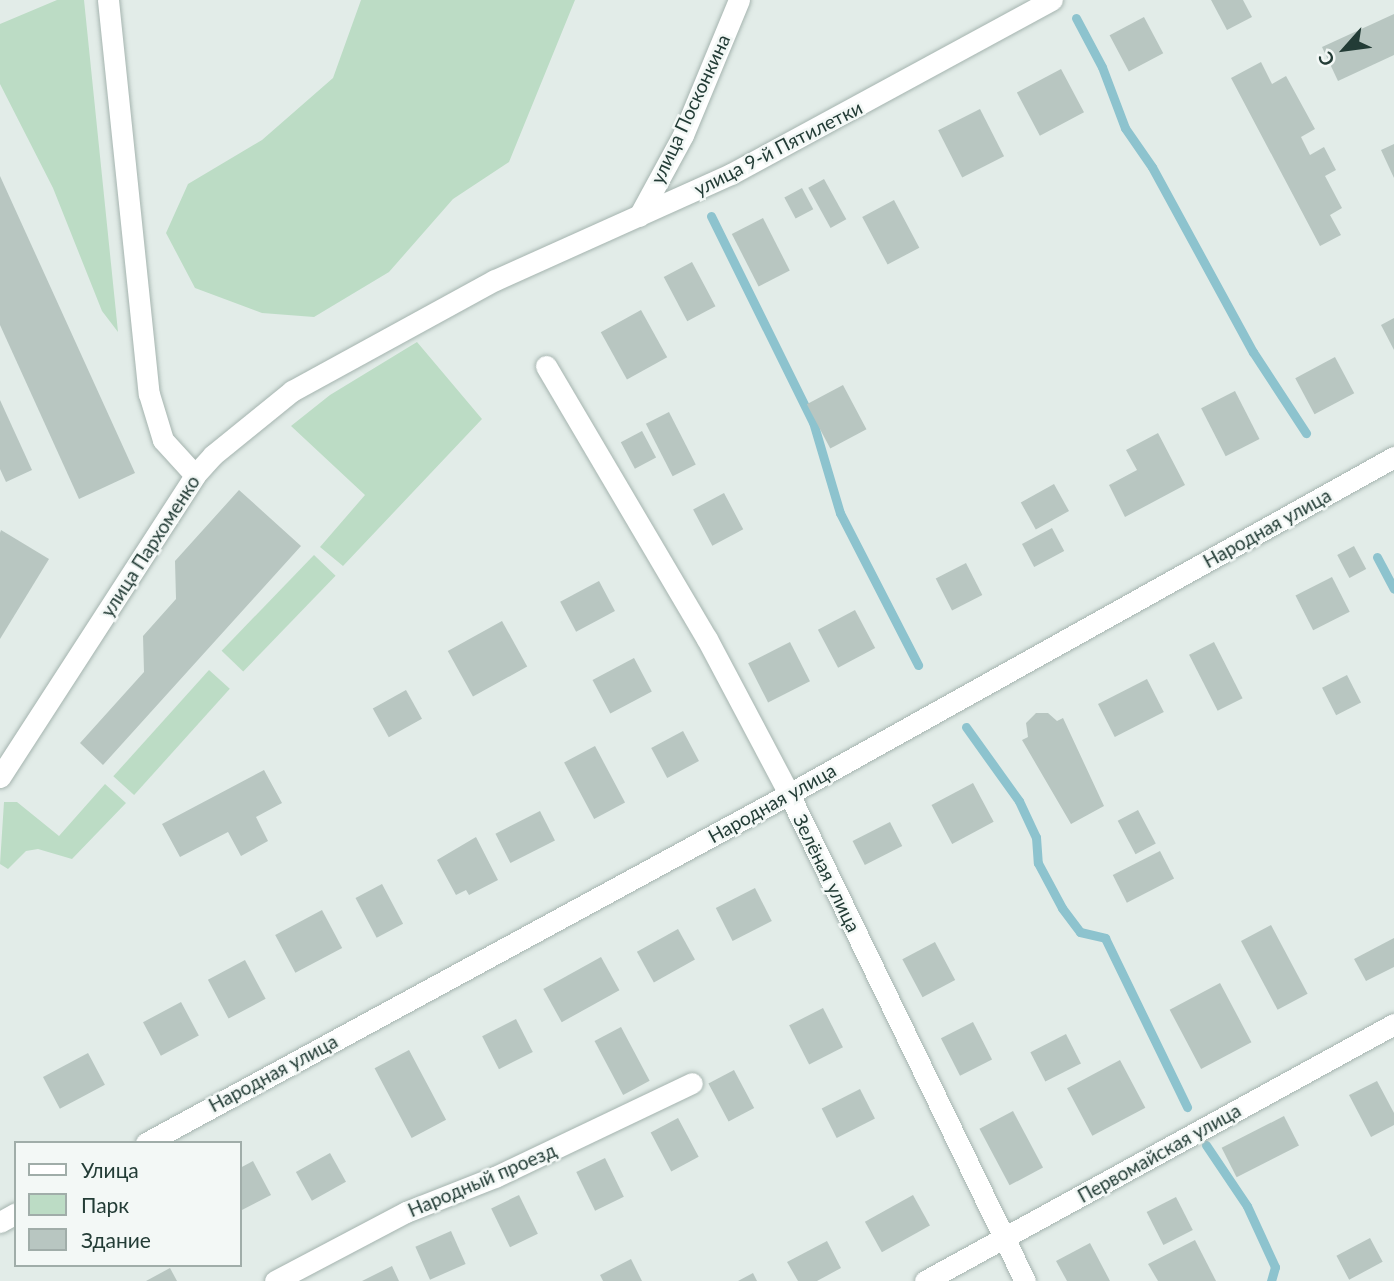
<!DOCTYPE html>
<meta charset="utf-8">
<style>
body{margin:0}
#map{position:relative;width:1394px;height:1281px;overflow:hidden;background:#e2ece8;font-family:Lato,sans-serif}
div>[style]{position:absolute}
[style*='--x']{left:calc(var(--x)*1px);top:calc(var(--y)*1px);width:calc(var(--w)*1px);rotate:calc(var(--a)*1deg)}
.green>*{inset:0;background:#bcdcc5;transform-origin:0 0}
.stream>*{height:9px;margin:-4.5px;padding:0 4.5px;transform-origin:4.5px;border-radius:4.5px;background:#8dc3ce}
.building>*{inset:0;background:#b8c6c1;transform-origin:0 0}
.roads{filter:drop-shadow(0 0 2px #a5b4af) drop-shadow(0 0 2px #a5b4af)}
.minor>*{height:21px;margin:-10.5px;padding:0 10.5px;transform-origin:10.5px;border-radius:10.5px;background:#fff}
span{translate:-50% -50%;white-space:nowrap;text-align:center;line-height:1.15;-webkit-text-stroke:5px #f3f8f6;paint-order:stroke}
.street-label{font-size:19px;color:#233c36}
.legend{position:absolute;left:14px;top:1141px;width:228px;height:126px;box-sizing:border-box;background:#f3f8f6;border:2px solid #a0ada9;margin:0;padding:9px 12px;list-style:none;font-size:21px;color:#233c36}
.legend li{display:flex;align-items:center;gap:14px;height:35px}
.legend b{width:35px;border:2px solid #a0ada9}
.north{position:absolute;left:1310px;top:14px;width:70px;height:70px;-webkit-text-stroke:5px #f3f8f6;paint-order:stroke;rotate:242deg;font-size:19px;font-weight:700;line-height:28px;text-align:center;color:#233c36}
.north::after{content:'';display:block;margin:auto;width:24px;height:32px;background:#233c36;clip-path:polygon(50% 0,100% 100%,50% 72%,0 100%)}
</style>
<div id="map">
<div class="green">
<i style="clip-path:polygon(57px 0,84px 0,118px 332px,102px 311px,53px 188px,0 84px,0 24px)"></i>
<i style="clip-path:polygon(361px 0,575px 0,509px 162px,453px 199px,389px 272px,314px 317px,262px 313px,195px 288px,166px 233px,188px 184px,262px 140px,333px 78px)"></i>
<i style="clip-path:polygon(417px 342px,482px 419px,343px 566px,320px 547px,365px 495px,291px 426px,330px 395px)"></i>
<i style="left:314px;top:555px;width:30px;height:133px;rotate:44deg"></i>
<i style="left:209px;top:670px;width:28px;height:143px;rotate:42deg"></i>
<i style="clip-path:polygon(105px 784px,126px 803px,72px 859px,38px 849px,26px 851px,8px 869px,0 864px,4px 802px,17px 802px,59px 836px)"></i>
</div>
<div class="stream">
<i style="--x:1076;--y:18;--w:55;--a:62"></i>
<i style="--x:1102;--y:67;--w:65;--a:69.3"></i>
<i style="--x:1125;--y:128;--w:47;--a:55.3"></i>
<i style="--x:1152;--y:167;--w:211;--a:61.4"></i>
<i style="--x:1253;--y:352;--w:97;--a:56.8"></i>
<i style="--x:711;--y:216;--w:230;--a:63.7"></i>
<i style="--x:813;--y:422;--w:95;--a:73.5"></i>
<i style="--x:840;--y:513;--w:171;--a:62.8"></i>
<i style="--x:1377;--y:557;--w:36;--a:62"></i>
<i style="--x:966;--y:727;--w:91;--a:54.4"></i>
<i style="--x:1019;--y:801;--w:40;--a:65"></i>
<i style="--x:1036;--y:837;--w:26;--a:86"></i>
<i style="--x:1038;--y:863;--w:51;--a:61.9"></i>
<i style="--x:1062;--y:908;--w:30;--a:53"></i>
<i style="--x:1080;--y:932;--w:26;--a:13"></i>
<i style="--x:1105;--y:938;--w:188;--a:64.1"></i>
<i style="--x:1206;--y:1145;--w:73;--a:56.1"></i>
<i style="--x:1247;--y:1206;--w:67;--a:65.3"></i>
<i style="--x:1275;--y:1267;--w:15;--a:106"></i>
</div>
<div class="building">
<i style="clip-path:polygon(1211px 0,1243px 0,1252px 17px,1227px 30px)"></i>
<i style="clip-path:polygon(1394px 14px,1394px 55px,1338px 81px,1322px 47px)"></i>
<i style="left:1144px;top:17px;width:41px;height:39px;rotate:62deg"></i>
<i style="clip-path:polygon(1261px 62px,1272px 84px,1286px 76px,1315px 129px,1301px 137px,1310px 155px,1324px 147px,1336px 170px,1325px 176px,1342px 208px,1330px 215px,1341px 235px,1320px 246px,1231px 78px)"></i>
<i style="left:1061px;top:69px;width:49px;height:50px;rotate:62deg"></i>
<i style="left:980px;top:109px;width:53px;height:47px;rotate:63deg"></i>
<i style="clip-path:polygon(1394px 144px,1394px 178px,1381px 150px)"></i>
<i style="clip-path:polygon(0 176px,135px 473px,79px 499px,0 325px)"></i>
<i style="left:824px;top:179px;width:46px;height:18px;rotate:61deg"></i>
<i style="left:802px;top:188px;width:24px;height:20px;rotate:62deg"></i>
<i style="left:894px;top:200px;width:54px;height:36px;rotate:62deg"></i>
<i style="left:763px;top:218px;width:59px;height:35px;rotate:63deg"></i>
<i style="left:692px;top:262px;width:50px;height:32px;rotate:62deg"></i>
<i style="left:641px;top:310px;width:54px;height:46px;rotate:61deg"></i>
<i style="clip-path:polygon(1394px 318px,1394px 350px,1381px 325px)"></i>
<i style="left:1335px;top:357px;width:41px;height:45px;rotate:62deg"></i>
<i style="left:843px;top:385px;width:50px;height:41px;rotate:62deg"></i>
<i style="left:1235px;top:391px;width:54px;height:38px;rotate:63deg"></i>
<i style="clip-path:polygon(0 400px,32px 470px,6px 482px,0 469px)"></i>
<i style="left:669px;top:412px;width:59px;height:26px;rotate:63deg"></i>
<i style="left:642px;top:431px;width:30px;height:24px;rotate:62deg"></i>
<i style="clip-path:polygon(1158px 433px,1185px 485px,1125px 517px,1109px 485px,1137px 470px,1126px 450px)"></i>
<i style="left:1054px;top:484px;width:31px;height:38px;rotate:61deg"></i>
<i style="clip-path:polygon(239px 490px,301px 546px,103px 765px,80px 743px,144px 672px,143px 636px,176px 599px,175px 561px)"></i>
<i style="left:724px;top:493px;width:41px;height:35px;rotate:62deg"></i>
<i style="left:1052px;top:528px;width:26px;height:34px;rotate:62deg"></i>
<i style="clip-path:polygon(1px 530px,49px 559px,0 639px,0 533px)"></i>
<i style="left:1354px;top:546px;width:26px;height:19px;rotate:62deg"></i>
<i style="left:966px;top:563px;width:36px;height:34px;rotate:63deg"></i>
<i style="left:1332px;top:577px;width:39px;height:41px;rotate:63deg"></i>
<i style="left:599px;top:581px;width:34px;height:44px;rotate:62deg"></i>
<i style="left:855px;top:610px;width:43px;height:42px;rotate:62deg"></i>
<i style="left:502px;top:621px;width:52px;height:62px;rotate:61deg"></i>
<i style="left:790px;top:642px;width:44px;height:47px;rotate:63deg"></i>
<i style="left:1214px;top:642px;width:63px;height:28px;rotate:63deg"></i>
<i style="left:634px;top:658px;width:38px;height:47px;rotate:62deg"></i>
<i style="left:1347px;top:675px;width:31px;height:28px;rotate:63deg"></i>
<i style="left:1147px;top:679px;width:37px;height:55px;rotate:63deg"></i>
<i style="left:406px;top:690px;width:33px;height:38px;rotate:61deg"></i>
<i style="clip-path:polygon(1036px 713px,1048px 713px,1057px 721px,1063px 718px,1104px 806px,1071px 824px,1022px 740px,1028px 737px,1026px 723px)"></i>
<i style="left:683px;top:731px;width:34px;height:36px;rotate:62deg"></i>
<i style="left:595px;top:746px;width:64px;height:35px;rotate:62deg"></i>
<i style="clip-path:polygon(264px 770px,282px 803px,256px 817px,268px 841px,241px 856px,228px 832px,180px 857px,162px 824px)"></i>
<i style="left:973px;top:783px;width:44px;height:47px;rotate:62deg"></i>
<i style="left:1138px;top:810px;width:38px;height:23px;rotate:62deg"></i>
<i style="left:540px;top:811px;width:33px;height:50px;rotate:63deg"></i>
<i style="left:890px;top:822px;width:27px;height:42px;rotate:63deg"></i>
<i style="clip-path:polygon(476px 837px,498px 880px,469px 895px,466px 890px,456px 895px,437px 860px)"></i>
<i style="left:1160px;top:851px;width:31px;height:53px;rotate:63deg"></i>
<i style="left:382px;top:884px;width:45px;height:30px;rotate:62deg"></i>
<i style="left:755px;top:888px;width:37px;height:44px;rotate:63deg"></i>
<i style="left:322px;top:910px;width:43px;height:53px;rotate:62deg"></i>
<i style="left:1271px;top:925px;width:78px;height:34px;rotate:62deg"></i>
<i style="left:678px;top:929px;width:35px;height:47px;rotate:61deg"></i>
<i style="clip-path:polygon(1394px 938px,1394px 967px,1366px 981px,1354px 959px)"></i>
<i style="left:935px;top:942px;width:43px;height:37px;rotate:62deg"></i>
<i style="left:601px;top:957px;width:38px;height:66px;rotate:61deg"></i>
<i style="left:245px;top:960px;width:44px;height:42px;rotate:62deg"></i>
<i style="left:1220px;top:983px;width:67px;height:57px;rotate:62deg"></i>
<i style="left:181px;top:1002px;width:38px;height:43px;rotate:62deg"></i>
<i style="left:823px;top:1008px;width:44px;height:38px;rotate:63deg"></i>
<i style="left:516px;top:1019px;width:37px;height:38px;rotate:63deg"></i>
<i style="left:973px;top:1022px;width:42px;height:36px;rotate:63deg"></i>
<i style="left:621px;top:1027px;width:61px;height:30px;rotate:62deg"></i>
<i style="left:1066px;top:1034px;width:33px;height:40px;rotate:63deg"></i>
<i style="left:409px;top:1050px;width:79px;height:39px;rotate:62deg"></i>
<i style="left:88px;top:1053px;width:36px;height:51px;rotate:62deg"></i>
<i style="left:1120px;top:1060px;width:54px;height:60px;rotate:62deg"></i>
<i style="left:734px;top:1070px;width:43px;height:29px;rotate:62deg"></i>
<i style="clip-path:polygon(1377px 1081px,1394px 1113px,1394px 1125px,1371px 1137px,1349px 1095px)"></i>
<i style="left:860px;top:1089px;width:33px;height:43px;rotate:63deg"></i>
<i style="left:1013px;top:1111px;width:64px;height:38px;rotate:62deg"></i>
<i style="left:1284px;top:1116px;width:33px;height:70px;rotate:63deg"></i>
<i style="left:678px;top:1118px;width:44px;height:31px;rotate:62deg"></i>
<i style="left:330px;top:1153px;width:33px;height:39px;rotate:61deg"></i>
<i style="left:605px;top:1158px;width:43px;height:32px;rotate:64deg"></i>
<i style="clip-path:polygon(253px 1161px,271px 1195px,240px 1211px,240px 1168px)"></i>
<i style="left:519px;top:1195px;width:43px;height:31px;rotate:64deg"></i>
<i style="left:913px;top:1195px;width:35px;height:55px;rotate:61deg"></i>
<i style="left:1176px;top:1197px;width:37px;height:33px;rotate:63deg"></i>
<i style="left:451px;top:1231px;width:36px;height:39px;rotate:66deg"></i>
<i style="left:1370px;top:1238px;width:27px;height:38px;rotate:62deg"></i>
<i style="clip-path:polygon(1195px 1240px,1216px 1281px,1158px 1281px,1148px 1264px)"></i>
<i style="clip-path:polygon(827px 1241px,841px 1268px,817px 1281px,798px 1281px,787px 1262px)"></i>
<i style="clip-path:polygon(1090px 1243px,1110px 1281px,1067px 1281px,1056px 1261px)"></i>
<i style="clip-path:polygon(631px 1259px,642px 1281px,603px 1281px,600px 1275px)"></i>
<i style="clip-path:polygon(392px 1266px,399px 1281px,362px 1281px)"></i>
<i style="clip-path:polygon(170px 1268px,177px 1281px,146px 1281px)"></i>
<i style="clip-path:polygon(753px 1273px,757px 1281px,738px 1281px)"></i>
</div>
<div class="roads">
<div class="minor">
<i style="--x:108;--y:0;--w:396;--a:84.1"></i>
<i style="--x:149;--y:394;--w:48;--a:73.1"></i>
<i style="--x:163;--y:440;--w:47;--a:47.6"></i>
<i style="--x:639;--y:216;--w:92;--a:-61.5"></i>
<i style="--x:683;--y:135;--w:146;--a:-67.5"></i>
<i style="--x:546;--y:366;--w:317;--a:59.5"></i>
<i style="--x:707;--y:639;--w:175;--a:62.1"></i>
<i style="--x:789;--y:794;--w:541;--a:64.15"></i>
<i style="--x:0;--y:777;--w:359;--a:-57.1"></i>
<i style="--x:195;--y:475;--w:27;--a:-48"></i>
<i style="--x:213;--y:455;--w:102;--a:-39"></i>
<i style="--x:292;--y:391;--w:231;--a:-28.7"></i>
<i style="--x:495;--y:280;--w:259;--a:-24.2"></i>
<i style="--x:731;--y:174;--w:365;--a:-28.5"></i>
<i style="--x:146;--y:1143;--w:732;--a:-28.49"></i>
<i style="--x:789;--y:794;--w:693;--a:-29.12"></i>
<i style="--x:0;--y:1222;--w:18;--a:-29"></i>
<i style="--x:275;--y:1281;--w:148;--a:-27.8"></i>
<i style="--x:406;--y:1212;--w:96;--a:-21.5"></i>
<i style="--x:495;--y:1177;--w:218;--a:-25.5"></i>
<i style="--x:925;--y:1281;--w:535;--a:-28.72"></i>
</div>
</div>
<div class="street-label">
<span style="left:690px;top:109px;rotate:-65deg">улица Посконкина</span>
<span style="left:778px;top:148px;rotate:-27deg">улица 9-й Пятилетки</span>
<span style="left:1267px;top:528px;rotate:-29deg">Народная улица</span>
<span style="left:150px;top:546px;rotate:-57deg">улица Пархоменко</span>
<span style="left:772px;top:803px;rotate:-29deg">Народная улица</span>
<span style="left:827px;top:873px;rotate:64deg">Зелёная улица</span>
<span style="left:273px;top:1073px;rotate:-28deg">Народная улица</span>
<span style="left:1159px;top:1153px;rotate:-29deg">Первомайская улица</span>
<span style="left:482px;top:1180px;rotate:-23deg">Народный проезд</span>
</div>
<ul class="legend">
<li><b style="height:9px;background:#fff"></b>Улица</li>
<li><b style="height:19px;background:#bcdcc5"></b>Парк</li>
<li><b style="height:19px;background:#b8c6c1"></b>Здание</li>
</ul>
<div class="north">С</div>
</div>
